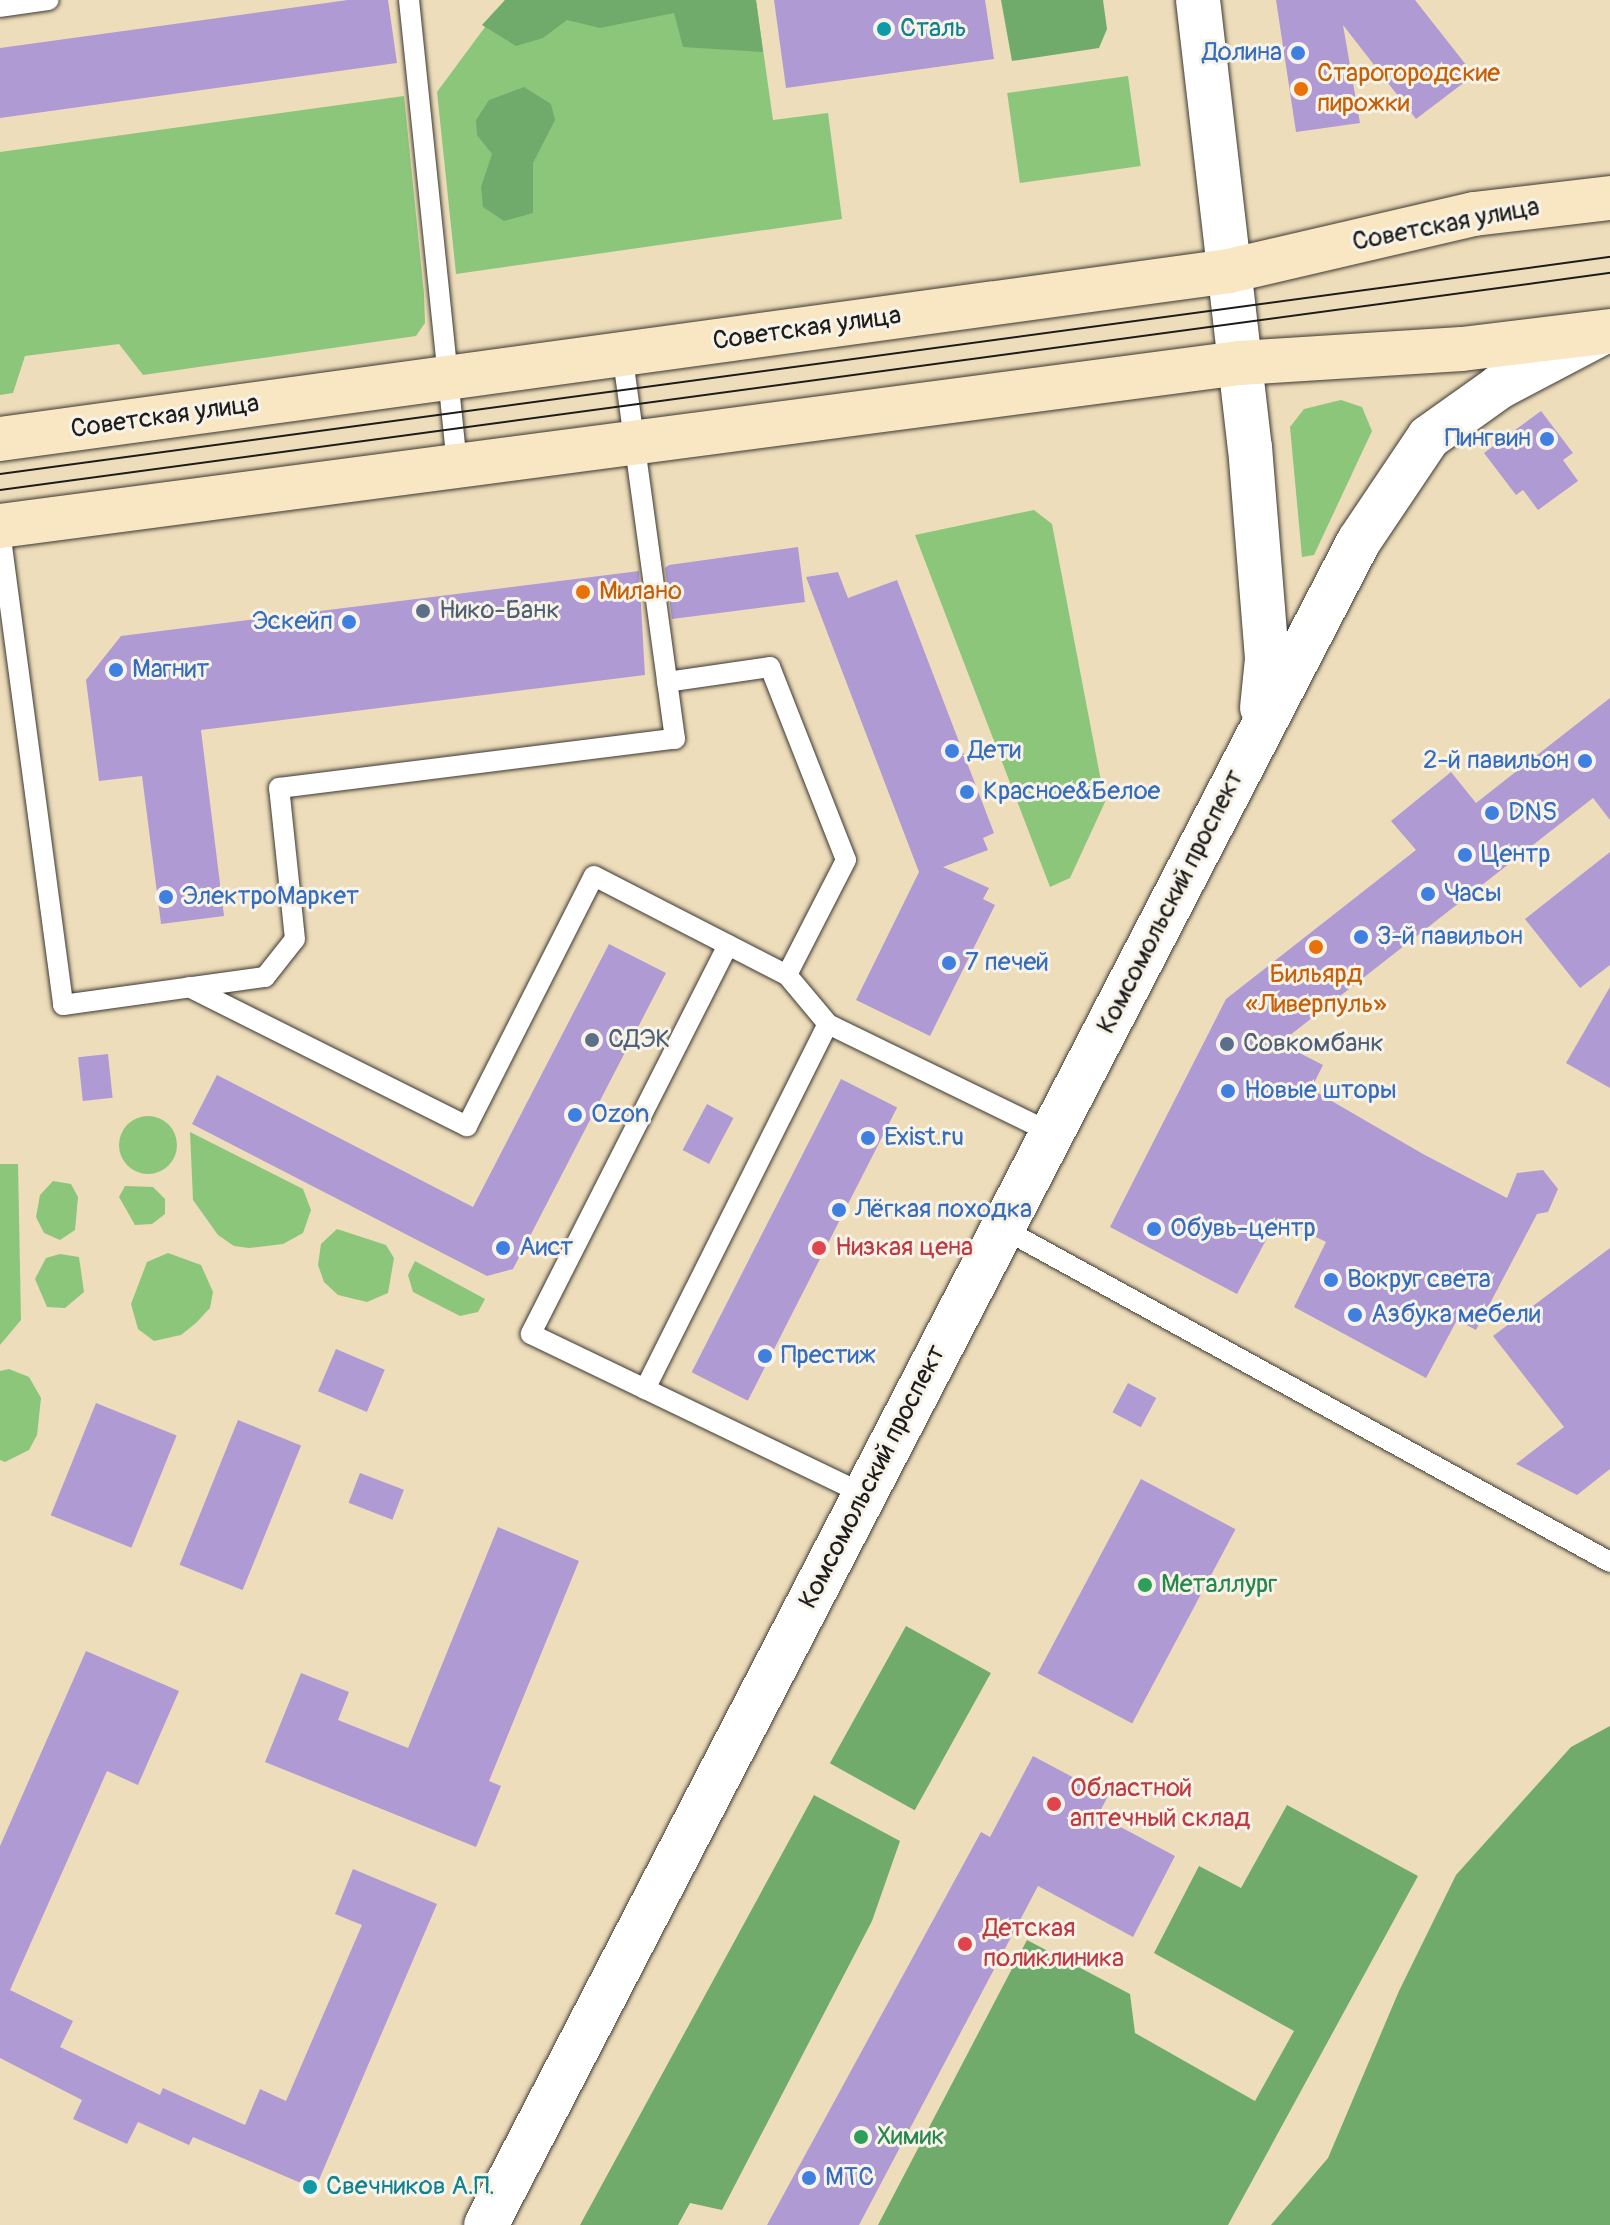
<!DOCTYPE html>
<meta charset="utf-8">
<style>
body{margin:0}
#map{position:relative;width:1610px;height:2225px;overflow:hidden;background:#eeddba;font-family:Pangolin,sans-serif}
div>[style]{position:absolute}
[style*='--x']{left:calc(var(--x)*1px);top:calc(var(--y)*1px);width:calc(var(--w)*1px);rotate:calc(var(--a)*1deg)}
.green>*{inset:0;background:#8cc67b;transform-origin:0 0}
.round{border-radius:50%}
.forest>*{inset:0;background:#71ab6b;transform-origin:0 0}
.building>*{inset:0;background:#af9ad4;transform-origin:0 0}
.roads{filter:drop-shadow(0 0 2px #3c3934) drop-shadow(0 0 2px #3c3934)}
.service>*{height:20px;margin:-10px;padding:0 10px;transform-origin:10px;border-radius:10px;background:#fff}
.tertiary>*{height:44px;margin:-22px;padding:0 22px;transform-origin:22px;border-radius:22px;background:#fff}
.secondary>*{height:44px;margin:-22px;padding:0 22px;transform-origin:22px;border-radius:22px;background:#f9e7c3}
.tram>*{height:2px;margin:-1px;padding:0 1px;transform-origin:1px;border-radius:1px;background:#1c1c1c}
.dots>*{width:22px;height:22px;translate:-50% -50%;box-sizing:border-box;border:4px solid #f7f3e8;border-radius:50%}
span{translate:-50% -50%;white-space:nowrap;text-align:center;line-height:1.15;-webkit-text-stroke:6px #f7f3e8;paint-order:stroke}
.culture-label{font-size:26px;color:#0d838f}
.left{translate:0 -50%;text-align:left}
.shop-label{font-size:26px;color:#366cbe}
.right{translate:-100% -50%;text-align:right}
.food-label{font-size:26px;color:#c56008}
.street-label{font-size:26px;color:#1c1c1c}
.service-label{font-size:26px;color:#4e5e75}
.health-label{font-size:26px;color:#be3a42}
.leisure-label{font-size:26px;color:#27864d}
</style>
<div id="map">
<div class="green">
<i style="clip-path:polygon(505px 0,756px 0,773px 120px,828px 113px,842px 219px,456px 274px,437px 92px)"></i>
<i style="left:1128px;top:76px;width:91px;height:122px;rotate:82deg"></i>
<i style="clip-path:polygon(404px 96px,424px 294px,425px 323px,416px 336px,143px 375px,119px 344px,25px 356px,13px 393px,0 395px,0 152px)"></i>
<i style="clip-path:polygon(1341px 400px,1362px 407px,1372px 431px,1314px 555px,1302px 557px,1290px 427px,1304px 409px)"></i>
<i style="clip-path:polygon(1034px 510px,1052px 524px,1105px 802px,1070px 878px,1050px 887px,915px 535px)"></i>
<i class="round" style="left:119px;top:1116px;width:58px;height:58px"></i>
<i style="clip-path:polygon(190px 1132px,303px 1189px,311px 1210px,303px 1233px,283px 1244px,249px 1248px,234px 1246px,218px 1235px,193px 1200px)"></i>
<i style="clip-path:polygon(0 1164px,18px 1164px,21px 1320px,0 1345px)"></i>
<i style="clip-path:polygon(53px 1181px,71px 1184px,78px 1197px,75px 1230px,60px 1240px,44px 1233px,36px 1217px,40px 1195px)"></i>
<i style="clip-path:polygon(125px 1186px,153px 1187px,165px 1199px,165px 1214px,152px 1224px,135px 1225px,119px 1197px)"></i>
<i style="clip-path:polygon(337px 1229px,386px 1245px,394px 1258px,388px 1293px,367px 1302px,338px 1295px,324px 1282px,318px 1265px,321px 1244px)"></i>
<i style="clip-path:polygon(168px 1253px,201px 1265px,213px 1292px,210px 1308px,196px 1323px,181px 1335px,154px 1341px,138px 1329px,131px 1304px,147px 1262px)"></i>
<i style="clip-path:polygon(60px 1254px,79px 1257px,84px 1292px,65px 1308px,47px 1307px,35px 1279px,46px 1258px)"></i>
<i style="clip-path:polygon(415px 1261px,485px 1299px,478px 1312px,460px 1316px,413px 1292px,408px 1275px)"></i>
<i style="clip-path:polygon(9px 1369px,29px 1377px,41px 1398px,37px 1435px,29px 1450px,5px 1462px,0 1460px,0 1371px)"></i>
</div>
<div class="forest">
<i style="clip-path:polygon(505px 0,756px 0,763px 52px,683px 47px,674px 13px,600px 28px,567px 20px,543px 38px,516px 46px,482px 25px)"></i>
<i style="clip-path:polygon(1001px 0,1103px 0,1107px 29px,1099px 48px,1012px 61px)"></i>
<i style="clip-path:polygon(524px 87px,551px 104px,555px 120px,533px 163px,533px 213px,504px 221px,483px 207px,481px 187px,492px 154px,477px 135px,476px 120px,489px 100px)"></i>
<i style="left:906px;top:1626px;width:97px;height:157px;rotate:29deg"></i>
<i style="clip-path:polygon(1610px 1726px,1610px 2225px,1271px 2225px,1328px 2158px,1399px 1991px,1456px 1875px,1571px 1747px)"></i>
<i style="clip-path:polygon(814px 1795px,900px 1841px,872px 1921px,722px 2210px,690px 2203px,678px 2225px,580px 2225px)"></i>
<i style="clip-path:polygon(1287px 1805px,1418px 1876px,1228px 2225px,878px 2225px,1027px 1940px,1130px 1994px,1135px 2033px,1255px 2101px,1294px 2031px,1154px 1953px,1199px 1866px,1241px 1888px)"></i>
</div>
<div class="building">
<i style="clip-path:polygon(348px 0,388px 0,397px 63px,0 118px,0 48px)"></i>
<i style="clip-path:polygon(774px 0,985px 0,994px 59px,786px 88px)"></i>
<i style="clip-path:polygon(1276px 0,1415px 0,1474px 75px,1416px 119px,1343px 25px,1360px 123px,1296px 132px)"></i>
<i style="clip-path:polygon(1541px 411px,1573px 453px,1563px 460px,1578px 481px,1538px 510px,1523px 490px,1516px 495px,1484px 453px)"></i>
<i style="clip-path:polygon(798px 547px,805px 602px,672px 619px,665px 568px,669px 565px)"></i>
<i style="clip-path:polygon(639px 571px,645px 675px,201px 730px,224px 916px,161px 924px,142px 776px,99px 781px,86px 680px,121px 636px)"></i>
<i style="clip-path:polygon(838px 572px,848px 598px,897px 580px,994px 833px,983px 838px,988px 850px,943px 867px,989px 888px,983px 899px,995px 905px,930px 1036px,856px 1000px,919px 872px,806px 577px)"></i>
<i style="clip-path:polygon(1610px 698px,1610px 820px,1593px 798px,1280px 1043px,1323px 1065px,1311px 1089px,1423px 1154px,1507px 1198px,1517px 1173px,1543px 1170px,1558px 1189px,1548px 1212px,1537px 1214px,1476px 1330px,1457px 1320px,1426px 1378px,1294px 1307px,1326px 1242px,1278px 1218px,1237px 1294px,1110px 1227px,1226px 999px,1416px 850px,1391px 821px,1451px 772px,1476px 803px)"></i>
<i style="clip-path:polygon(1610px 852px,1610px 965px,1580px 988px,1525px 919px)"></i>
<i style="clip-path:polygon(609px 944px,666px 973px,513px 1269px,487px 1276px,192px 1124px,217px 1075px,473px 1207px)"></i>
<i style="clip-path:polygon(1610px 987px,1610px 1088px,1566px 1063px)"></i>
<i style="left:108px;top:1054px;width:44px;height:30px;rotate:84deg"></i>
<i style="left:841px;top:1079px;width:63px;height:329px;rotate:27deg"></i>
<i style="left:707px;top:1104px;width:30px;height:52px;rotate:28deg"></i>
<i style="clip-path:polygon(1610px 1248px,1610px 1469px,1577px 1495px,1516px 1464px,1564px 1427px,1493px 1336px)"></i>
<i style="left:336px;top:1349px;width:53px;height:46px;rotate:23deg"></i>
<i style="left:1128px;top:1383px;width:32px;height:33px;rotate:28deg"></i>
<i style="left:96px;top:1403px;width:87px;height:121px;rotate:22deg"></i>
<i style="left:238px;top:1420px;width:68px;height:156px;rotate:22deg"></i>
<i style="left:360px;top:1473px;width:47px;height:32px;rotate:21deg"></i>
<i style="left:1141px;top:1479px;width:107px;height:220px;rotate:28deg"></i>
<i style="clip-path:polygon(498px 1527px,579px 1561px,489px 1781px,501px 1786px,476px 1847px,265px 1762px,301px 1673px,349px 1692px,338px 1720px,408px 1748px)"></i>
<i style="clip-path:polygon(86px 1651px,179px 1691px,138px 1785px,107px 1771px,10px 1990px,73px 2021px,60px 2047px,160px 2095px,163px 2088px,245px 2125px,260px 2089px,286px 2101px,362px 1925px,335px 1914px,353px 1869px,437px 1904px,315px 2189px,193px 2137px,189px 2145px,138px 2122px,127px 2144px,73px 2119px,82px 2100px,0 2058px,0 1846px)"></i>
<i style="clip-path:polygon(1033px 1756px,1108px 1796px,1098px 1815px,1175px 1856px,1133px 1937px,1038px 1886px,859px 2225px,767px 2225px,981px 1832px,990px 1837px)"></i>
</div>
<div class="roads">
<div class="service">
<i style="--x:409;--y:0;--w:468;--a:84.1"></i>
<i style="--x:0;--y:7;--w:49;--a:-8.1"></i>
<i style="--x:0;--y:531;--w:478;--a:82.4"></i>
<i style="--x:63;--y:1005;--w:204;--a:-7.9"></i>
<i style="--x:265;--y:977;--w:48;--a:-51.7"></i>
<i style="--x:295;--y:939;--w:152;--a:-96"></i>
<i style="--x:279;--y:788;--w:399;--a:-7.1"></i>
<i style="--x:675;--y:739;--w:389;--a:-97.8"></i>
<i style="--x:667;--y:682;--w:104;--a:-8.3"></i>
<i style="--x:770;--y:667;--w:207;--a:68.5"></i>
<i style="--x:846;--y:860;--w:129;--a:117.2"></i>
<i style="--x:728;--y:945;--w:436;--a:116.9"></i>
<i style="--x:531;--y:1334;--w:369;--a:25.7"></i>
<i style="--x:189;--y:987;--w:311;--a:26.6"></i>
<i style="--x:467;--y:1126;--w:280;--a:-63.1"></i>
<i style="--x:594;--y:876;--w:217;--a:27.2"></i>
<i style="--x:787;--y:975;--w:64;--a:50.1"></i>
<i style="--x:828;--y:1024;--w:248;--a:26"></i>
<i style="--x:1002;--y:1228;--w:694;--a:28.78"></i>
<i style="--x:645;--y:1389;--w:408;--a:-63.4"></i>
</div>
<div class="tertiary">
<i style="--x:1198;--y:0;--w:450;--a:83.4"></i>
<i style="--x:1250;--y:447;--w:213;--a:85.4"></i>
<i style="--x:1267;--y:659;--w:49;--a:95.8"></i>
<i style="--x:486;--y:2225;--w:1897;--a:-62.6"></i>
<i style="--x:1359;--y:541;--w:125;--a:-56.1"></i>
<i style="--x:1429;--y:437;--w:86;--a:-35.5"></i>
<i style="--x:1499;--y:387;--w:116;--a:-27.7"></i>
</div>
<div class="secondary">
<i style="--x:0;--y:439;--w:1240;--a:-7.78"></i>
<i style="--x:1229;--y:271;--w:252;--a:-13.1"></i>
<i style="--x:1474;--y:214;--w:137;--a:-6.7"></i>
<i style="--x:0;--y:526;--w:1251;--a:-7.49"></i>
<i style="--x:1240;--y:363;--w:222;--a:-3.6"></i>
<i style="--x:1462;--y:349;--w:149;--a:-6.9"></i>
</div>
</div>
<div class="tram">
<i style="--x:0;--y:474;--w:1625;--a:-7.68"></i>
<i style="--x:0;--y:490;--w:1625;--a:-7.68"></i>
</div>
<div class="dots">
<i style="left:884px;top:29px;background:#0f9aa8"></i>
<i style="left:1298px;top:53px;background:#3f7fe0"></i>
<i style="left:1301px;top:89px;background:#e8710a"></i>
<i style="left:1547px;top:439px;background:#3f7fe0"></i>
<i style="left:583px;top:592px;background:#e8710a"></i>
<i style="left:423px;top:611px;background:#5c6f8a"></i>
<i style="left:349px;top:622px;background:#3f7fe0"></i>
<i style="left:116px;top:670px;background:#3f7fe0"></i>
<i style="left:952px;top:751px;background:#3f7fe0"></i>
<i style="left:1585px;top:761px;background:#3f7fe0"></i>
<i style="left:967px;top:792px;background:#3f7fe0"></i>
<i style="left:1492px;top:813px;background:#3f7fe0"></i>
<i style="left:1465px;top:855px;background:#3f7fe0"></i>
<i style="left:1428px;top:894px;background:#3f7fe0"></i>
<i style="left:166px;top:897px;background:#3f7fe0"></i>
<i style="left:1361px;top:937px;background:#3f7fe0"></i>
<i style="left:1316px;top:947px;background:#e8710a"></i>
<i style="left:949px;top:963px;background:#3f7fe0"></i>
<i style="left:592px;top:1040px;background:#5c6f8a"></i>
<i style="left:1227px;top:1044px;background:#5c6f8a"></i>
<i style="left:1228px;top:1091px;background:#3f7fe0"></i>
<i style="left:575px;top:1115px;background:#3f7fe0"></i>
<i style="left:868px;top:1138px;background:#3f7fe0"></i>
<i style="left:839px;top:1210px;background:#3f7fe0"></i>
<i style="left:1154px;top:1229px;background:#3f7fe0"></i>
<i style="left:503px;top:1248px;background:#3f7fe0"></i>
<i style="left:819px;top:1248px;background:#e0444e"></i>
<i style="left:1331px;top:1280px;background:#3f7fe0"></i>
<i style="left:1355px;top:1315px;background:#3f7fe0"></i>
<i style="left:765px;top:1356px;background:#3f7fe0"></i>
<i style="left:1145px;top:1585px;background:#2e9e5b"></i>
<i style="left:1054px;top:1804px;background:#e0444e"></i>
<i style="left:965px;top:1944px;background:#e0444e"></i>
<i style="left:861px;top:2137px;background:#2e9e5b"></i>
<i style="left:809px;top:2178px;background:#3f7fe0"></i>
<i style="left:310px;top:2187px;background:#0f9aa8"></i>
</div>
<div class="culture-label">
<span class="left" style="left:900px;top:29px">Сталь</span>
<span class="left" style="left:326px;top:2187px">Свечников А.П.</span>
</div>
<div class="shop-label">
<span class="right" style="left:1282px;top:53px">Долина</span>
<span class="right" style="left:1531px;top:439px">Пингвин</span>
<span class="right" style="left:333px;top:622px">Эскейп</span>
<span class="left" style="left:132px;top:670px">Магнит</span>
<span class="left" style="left:968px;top:751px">Дети</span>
<span class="right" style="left:1569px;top:761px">2-й павильон</span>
<span class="left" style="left:983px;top:792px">Красное&amp;Белое</span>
<span class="left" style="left:1508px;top:813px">DNS</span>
<span class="left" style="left:1481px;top:855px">Центр</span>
<span class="left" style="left:1444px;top:894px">Часы</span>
<span class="left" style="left:182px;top:897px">ЭлектроМаркет</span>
<span class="left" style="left:1377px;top:937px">3-й павильон</span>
<span class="left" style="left:965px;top:963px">7 печей</span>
<span class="left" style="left:1244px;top:1091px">Новые шторы</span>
<span class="left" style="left:591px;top:1115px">Ozon</span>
<span class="left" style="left:884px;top:1138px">Exist.ru</span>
<span class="left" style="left:855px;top:1210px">Лёгкая походка</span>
<span class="left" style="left:1170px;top:1229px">Обувь-центр</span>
<span class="left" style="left:519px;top:1248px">Аист</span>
<span class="left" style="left:1347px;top:1280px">Вокруг света</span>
<span class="left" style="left:1371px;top:1315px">Азбука мебели</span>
<span class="left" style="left:781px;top:1356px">Престиж</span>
<span class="left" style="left:825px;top:2178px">МТС</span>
</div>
<div class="food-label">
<span class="left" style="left:1317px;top:89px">Старогородские<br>пирожки</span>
<span class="left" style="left:599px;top:592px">Милано</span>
<span style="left:1316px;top:990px">Бильярд<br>«Ливерпуль»</span>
</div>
<div class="street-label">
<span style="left:1446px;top:225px;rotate:-11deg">Советская улица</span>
<span style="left:807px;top:329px;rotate:-8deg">Советская улица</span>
<span style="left:165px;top:417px;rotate:-8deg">Советская улица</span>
<span style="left:1171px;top:902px;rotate:-63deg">Комсомольский проспект</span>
<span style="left:873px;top:1477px;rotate:-63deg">Комсомольский проспект</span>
</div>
<div class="service-label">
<span class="left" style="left:439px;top:611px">Нико-Банк</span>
<span class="left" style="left:608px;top:1040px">СДЭК</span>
<span class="left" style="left:1243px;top:1044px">Совкомбанк</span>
</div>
<div class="health-label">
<span class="left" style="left:835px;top:1248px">Низкая цена</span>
<span class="left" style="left:1070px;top:1804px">Областной<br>аптечный склад</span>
<span class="left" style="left:983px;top:1944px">Детская<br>поликлиника</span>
</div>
<div class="leisure-label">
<span class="left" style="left:1161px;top:1585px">Металлург</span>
<span class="left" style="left:877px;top:2137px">Химик</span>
</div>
</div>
